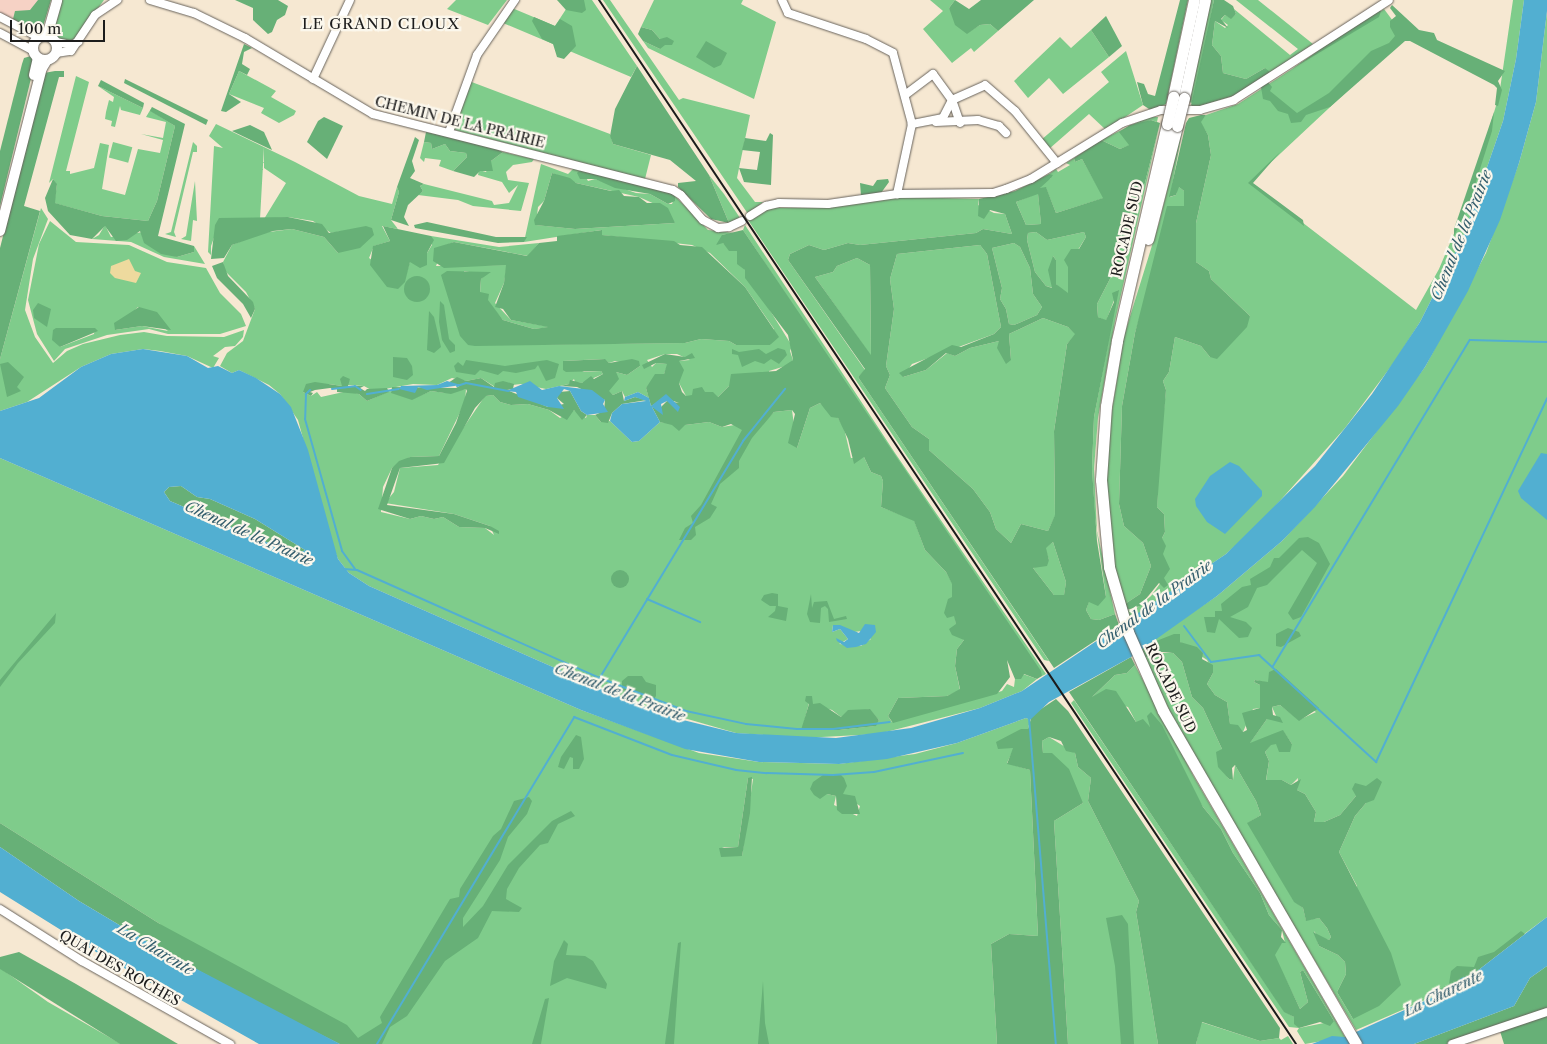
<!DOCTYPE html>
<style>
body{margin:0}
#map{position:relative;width:1547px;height:1044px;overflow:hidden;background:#f6e8d2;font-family:"Libre Caslon Text",serif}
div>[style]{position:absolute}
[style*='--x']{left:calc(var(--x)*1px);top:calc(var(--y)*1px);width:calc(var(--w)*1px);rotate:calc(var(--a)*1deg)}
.built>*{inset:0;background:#f6d2c5}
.green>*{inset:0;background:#7fcc8b;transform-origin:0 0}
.forest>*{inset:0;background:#67b077}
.round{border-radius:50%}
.sand>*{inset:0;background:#eeda9e}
.water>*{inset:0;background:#52afd1}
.stream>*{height:2px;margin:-1px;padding:0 1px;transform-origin:1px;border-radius:1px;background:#52afd1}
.roads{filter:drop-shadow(0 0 1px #68635c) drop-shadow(0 0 1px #68635c)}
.minor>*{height:8px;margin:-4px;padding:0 4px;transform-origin:4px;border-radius:4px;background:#fff}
.major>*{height:10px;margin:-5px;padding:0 5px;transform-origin:5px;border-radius:5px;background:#fff}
.major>.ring{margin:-5px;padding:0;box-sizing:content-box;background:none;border:10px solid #fff;border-radius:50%}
.highway>*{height:11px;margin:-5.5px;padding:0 5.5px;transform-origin:5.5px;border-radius:5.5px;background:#fff}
.rail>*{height:2px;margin:-1px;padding:0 1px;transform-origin:1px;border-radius:1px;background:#1c1c1c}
.bridges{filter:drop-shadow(0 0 1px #68635c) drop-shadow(0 0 1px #68635c)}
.highway-bridge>*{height:11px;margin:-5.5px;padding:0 5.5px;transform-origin:5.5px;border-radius:5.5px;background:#fff}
span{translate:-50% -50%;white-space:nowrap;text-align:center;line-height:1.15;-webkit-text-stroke:4.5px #fbf7ec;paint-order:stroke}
.street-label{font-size:14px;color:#1c1c1c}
.neighbourhood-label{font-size:15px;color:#1c1c1c;letter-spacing:1px}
.water-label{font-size:15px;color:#345e6d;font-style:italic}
.scale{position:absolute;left:10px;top:20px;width:95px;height:22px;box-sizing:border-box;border:2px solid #1c1c1c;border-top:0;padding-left:6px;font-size:15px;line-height:18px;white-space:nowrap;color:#1c1c1c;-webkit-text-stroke:4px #fbf7ec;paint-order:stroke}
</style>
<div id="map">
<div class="built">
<i style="clip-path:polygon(0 0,51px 0,24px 26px,0 13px)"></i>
</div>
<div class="green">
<i style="clip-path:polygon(62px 0,104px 0,74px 41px,65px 43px,57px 38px,55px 27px)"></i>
<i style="clip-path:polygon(456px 0,507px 0,488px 25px,447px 9px)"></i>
<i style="clip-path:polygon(572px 0,592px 0,637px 66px,631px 77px,503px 23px,512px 8px,555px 26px)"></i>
<i style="clip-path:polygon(603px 0,610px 0,679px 100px,683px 98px,750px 115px,737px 178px,755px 202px,763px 202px,748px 214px)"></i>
<i style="clip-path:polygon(654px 0,743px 0,741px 4px,776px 22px,754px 99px,648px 48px,643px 41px,660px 49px,660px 39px,652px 30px,641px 27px)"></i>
<i style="clip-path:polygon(930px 0,955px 0,949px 8px,967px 33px,980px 25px,990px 24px,998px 31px,974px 52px,971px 48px,952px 63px,923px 29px,943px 11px)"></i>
<i style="clip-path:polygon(1211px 0,1214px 0,1206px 43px,1192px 103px,1189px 102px)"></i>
<i style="clip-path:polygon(1236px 0,1258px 0,1313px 44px,1267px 76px,1265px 68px,1246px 79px,1223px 73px,1221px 56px,1212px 45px,1215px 21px,1225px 28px,1228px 25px,1221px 20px,1225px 15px,1231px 18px,1236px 14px,1234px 9px,1290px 55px,1298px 49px)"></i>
<i style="clip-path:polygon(1513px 0,1524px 0,1516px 59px,1503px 121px,1463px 237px,1420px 322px,1395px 361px,1345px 428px,1261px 522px,1226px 554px,1130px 619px,1127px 610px,1133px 611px,1151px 596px,1164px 578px,1162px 538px,1165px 532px,1164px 514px,1157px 507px,1159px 456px,1166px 390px,1163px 381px,1169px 372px,1175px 337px,1201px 346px,1210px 357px,1250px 316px,1211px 279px,1209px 271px,1196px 262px,1196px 223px,1211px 155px,1208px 135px,1200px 122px,1206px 115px,1238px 104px,1384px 9px,1405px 37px,1250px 182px,1416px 310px,1439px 269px,1464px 210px,1499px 96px)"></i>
<i style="clip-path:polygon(1547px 11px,1547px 917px,1453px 988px,1356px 1030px,1207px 779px,1172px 716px,1145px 658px,1161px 653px,1173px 653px,1182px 662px,1192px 697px,1203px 708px,1222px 749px,1219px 760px,1222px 770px,1229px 779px,1233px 780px,1235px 765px,1256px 801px,1261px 815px,1248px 823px,1294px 901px,1303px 908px,1306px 920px,1319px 918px,1327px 928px,1331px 937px,1329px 940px,1318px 937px,1314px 931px,1319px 946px,1338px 955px,1345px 962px,1346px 974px,1337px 992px,1353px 1019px,1357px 886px,1339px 852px,1355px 816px,1366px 803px,1356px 796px,1340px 815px,1324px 822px,1314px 822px,1316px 812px,1305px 794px,1297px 790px,1298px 778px,1291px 785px,1282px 780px,1266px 781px,1269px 761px,1265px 752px,1271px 744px,1292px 744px,1283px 731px,1249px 744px,1267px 719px,1277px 718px,1272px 707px,1280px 705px,1299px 720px,1316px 712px,1268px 683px,1255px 680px,1254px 682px,1260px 685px,1260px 708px,1253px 709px,1243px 732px,1230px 725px,1227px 702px,1215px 695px,1207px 684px,1213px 673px,1207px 660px,1180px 642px,1180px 634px,1141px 647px,1217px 596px,1282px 541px,1343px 476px,1425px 367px,1486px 253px,1519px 163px,1536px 102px)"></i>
<i style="clip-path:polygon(1091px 30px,1109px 57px,1063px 94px,1049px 78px,1028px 98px,1014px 81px,1060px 37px,1071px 48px)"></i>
<i style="clip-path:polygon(1126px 51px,1143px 105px,1106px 130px,1089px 114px,1049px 149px,1041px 140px,1109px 82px,1101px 72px)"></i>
<i style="clip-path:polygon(239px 71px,276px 91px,271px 97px,296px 111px,294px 115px,279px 123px,261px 113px,264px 108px,229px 94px)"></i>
<i style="clip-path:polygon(76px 76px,89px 82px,66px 171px,70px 171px,70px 174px,94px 168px,100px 143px,109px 145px,102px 189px,125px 195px,138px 149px,160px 153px,163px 140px,141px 134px,163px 138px,166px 122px,146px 117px,152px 107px,151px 111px,175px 126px,157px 201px,148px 221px,102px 216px,54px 203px,57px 185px,53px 179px,49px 183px)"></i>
<i style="clip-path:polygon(469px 81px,610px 134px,613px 144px,651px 155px,645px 179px,455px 130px)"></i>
<i style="clip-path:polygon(98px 86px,143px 108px,140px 115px,121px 110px,120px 106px,115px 127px,111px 126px,112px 121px,105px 119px,106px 112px,109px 100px,113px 102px,114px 97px)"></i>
<i style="clip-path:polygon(1148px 117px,1158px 117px,1157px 122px,1151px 120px,1120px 132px,1130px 145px,1120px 149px,1101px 140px)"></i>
<i style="clip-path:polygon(1184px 122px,1170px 197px,1176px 195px,1178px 186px,1184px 191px,1184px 207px,1173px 206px,1135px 333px,1122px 406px,1119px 504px,1124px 526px,1143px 543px,1151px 566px,1140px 594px,1125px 604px,1115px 571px,1106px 480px,1106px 447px,1124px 336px,1159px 223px)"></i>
<i style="clip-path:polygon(1160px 123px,1115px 321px,1098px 418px,1094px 469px,1097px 531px,1115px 614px,1099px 620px,1091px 619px,1086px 610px,1089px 601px,1106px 597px,1095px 518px,1092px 469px,1094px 417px,1118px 290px,1106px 321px,1098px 317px,1097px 304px,1113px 273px,1119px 240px,1130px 242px)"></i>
<i style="clip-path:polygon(evenodd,216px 124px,295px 162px,359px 196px,392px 204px,397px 187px,399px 192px,391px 220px,398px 229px,382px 226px,390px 241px,374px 246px,369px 258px,404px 282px,410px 261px,427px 253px,432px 245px,431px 236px,499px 247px,539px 243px,528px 256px,454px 242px,444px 246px,436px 266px,507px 265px,504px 283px,495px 303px,511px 320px,551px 327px,534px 329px,503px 320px,480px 293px,481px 279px,485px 275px,464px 271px,468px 345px,685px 343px,701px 339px,729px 341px,736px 345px,770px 345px,774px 329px,745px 287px,710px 253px,692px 245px,602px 235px,601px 230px,524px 242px,541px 164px,568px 174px,574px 168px,581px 169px,588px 181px,595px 179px,636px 193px,650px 194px,668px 204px,672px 204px,675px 196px,708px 230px,734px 233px,722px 235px,723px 243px,737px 251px,745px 270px,792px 346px,790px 351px,793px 360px,789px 365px,769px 371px,768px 390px,771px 393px,764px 395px,752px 410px,729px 386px,718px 397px,686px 396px,679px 383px,678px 361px,690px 360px,677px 354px,665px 354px,647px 360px,652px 367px,656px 363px,668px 364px,664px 374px,646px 388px,649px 398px,638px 392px,625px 397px,622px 391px,613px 395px,608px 391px,616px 372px,627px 375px,640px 366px,615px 361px,609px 363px,604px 359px,563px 361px,584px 372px,601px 371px,603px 374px,582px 383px,575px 382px,574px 379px,569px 384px,546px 389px,521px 384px,495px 387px,481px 378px,466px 381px,452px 378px,437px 385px,413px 384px,373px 391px,364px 386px,346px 385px,350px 379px,342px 386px,329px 384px,303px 392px,311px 396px,317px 392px,321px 397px,348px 391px,359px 394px,367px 401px,390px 391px,412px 399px,431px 391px,446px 393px,466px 389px,465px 402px,439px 456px,410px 457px,392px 468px,383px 487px,381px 512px,410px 519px,421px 516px,434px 519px,443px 517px,459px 527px,485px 528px,494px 535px,490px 526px,454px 514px,385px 503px,394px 492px,400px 468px,438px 465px,485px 396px,493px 395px,500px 402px,511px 405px,528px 404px,549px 410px,560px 418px,574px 410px,586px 418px,587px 415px,595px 415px,601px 422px,610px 421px,632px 442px,639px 441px,660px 422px,685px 425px,709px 422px,722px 427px,766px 420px,774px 412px,792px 410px,797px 448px,810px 408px,820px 403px,838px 418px,844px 428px,851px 458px,864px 457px,871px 472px,881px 476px,883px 481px,881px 507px,914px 520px,925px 550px,946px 572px,952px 583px,956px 624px,964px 640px,957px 649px,955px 666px,960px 690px,947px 696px,898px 698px,888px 716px,892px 722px,1002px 691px,1007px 684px,1014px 687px,1015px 679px,1023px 674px,1037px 679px,1022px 691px,980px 708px,878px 734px,803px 738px,736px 733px,639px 705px,369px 586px,349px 573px,338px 559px,331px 541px,298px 420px,280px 394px,269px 385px,239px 370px,232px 373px,220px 366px,227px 353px,243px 341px,255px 309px,246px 292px,225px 271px,223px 262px,232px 245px,261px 233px,292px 229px,324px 237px,338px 253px,354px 229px,331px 233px,313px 221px,288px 217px,264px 219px,286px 183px,264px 168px,264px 147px,260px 219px,221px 218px,211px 246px,211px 255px,208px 252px,214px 146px,223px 148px,209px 136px,216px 124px,552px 173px,576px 183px,639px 197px,657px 205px,675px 223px,575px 229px,536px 225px,538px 207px,544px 201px,552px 173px,216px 124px,833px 625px,854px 632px,862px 631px,871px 639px,861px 646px,839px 644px,848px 639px,840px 629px,832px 632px,833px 625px,216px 124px,809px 703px,832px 710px,841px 717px,869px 709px,879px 720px,875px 726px,839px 730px,802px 730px,809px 703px)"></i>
<i style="left:113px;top:142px;width:20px;height:16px;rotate:15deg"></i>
<i style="clip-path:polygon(193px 142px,197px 146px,197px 152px,193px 152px,174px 232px,176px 237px,165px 234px,171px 232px)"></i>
<i style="clip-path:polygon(424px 142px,431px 143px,432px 149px,445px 144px,450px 151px,466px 153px,467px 157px,453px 171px,439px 166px,441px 160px,425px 158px,424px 162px,420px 158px)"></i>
<i style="clip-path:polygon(503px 152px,534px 159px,532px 162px,513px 165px,506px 172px,508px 180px,529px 183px,521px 211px,473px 206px,458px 200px,418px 195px,423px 191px,420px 186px,424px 184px,492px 201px,494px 205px,509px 203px,518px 185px,509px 193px,502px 182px,478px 175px,479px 170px,486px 172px,491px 161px)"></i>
<i style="clip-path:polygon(1074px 158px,1075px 162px,1082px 159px,1104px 198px,1056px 213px,1046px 188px,1040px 188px,1041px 184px,1051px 178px,1049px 174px,1056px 169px,1058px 172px,1070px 165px,1066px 163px)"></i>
<i style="clip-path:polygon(709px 175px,724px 194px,740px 218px,729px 223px)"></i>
<i style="clip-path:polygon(195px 181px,197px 221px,193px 220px,191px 241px,181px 239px,186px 236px)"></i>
<i style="clip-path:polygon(1038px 193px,1041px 224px,1026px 225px,1016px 202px)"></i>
<i style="clip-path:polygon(905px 197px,979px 199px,978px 205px,994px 213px,1005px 214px,1012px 234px,983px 229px,976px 233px,860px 245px,848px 243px,824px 250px,809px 245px,790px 254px,788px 260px,865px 370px,858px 377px,1049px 661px,1044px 660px,748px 220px,771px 208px,829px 207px)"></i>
<i style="clip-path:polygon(41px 208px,48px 219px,33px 259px,25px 310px,35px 337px,53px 363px,67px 351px,83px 344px,120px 335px,144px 332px,167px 336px,224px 337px,244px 330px,243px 337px,235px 346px,225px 347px,213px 356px,219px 358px,213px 368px,187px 356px,160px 351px,143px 349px,111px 354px,81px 367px,27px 402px,0 411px,0 359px)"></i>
<i style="clip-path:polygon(evenodd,50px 221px,76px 242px,129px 245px,167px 262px,206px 268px,220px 293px,241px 314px,246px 326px,220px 334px,168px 334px,149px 329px,107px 335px,65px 349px,54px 361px,37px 334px,28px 300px,39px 244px,50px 221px,138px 307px,168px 331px,142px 326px,115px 330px,138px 307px,50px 221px,56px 328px,71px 330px,95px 328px,94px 334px,60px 347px,56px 328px)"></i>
<i style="clip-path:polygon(105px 225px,111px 237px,143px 232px,142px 237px,177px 257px,194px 252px,194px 246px,205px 264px,164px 257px,131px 242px,92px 239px,99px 235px)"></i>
<i style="clip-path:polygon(745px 225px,895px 453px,1046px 674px,1042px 676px,864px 412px,743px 230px)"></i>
<i style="clip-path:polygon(1036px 232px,1047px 240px,1084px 232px,1086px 237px,1068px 266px,1068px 293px,1065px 294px,1056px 284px,1056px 260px,1053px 256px,1053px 288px,1046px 286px,1035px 272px,1027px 240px,1028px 233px)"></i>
<i style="clip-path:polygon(1014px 243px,1020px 247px,1030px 268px,1033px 294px,1042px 307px,1037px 315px,1014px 325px,1009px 324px,1006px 309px,1000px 299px,1002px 288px,992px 248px)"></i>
<i style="clip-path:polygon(980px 245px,987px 254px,1001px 327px,994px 334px,912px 364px,903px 377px,926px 370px,947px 353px,955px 356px,970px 348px,999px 341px,1011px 360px,1009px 334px,1043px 318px,1068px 327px,1076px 334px,1067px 344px,1054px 431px,1055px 516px,1048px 531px,1021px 524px,1011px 543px,996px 529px,990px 512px,973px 489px,929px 450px,929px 439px,912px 427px,885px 388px,890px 375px,886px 366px,894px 309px,890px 279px,897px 254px)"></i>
<i style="clip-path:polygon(857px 258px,870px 265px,871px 356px,815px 277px,833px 272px,837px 266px)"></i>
<i style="clip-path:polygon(evenodd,0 458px,581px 710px,699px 753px,759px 762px,839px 764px,915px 754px,957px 743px,1026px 718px,1030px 720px,1028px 729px,1014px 748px,1007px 763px,1030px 770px,1038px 936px,1009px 934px,991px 944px,997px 1044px,340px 1044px,168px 954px,160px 924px,0 823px,0 458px,833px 775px,841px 775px,842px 794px,860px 806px,857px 816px,834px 805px,836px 796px,827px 794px,833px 775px,0 458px,748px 778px,753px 779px,742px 856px,722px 847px,738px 847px,748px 778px)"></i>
<i style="clip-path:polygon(1053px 542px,1066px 582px,1064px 596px,1054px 595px,1033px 568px,1049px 560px,1045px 548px)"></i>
<i style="clip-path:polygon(1135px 665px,1194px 777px,1345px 1037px,1305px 1044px,1297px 1031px,1299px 1028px,1289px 1027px,1071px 703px,1074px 700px,1284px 1011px,1294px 1017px,1299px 1028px,1334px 1021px,1303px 970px,1300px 972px,1308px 1002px,1300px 1009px,1274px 955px,1282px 942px,1285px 943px,1282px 930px,1269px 915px,1260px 893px,1233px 853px,1221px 829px,1203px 807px,1150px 727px,1136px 722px,1128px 707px,1091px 698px,1115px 675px,1127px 673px)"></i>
<i style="clip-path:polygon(1049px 737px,1075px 753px,1078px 767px,1091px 778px,1088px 801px,1139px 901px,1136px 912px,1158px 1044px,1068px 1044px,1054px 821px,1083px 803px,1043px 753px,1042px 741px)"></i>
<i style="clip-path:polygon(0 968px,48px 1002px,121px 1044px,0 1044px)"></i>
<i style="clip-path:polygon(1201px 1022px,1260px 1041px,1279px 1038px,1281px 1040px,1288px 1036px,1293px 1044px,1196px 1044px)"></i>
</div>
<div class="forest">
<i style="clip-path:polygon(38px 0,51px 0,42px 30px,36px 32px,13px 19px,15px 11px,30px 10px)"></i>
<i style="clip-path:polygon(235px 0,278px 0,288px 6px,285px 15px,277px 20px,272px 32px,268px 34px,253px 20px,253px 8px)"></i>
<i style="clip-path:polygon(557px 0,584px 0,586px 10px,582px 13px,566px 10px)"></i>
<i style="clip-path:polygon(955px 0,969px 9px,981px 0,1034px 0,998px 31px,990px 24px,980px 25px,967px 34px,955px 25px,949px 8px)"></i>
<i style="clip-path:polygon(1180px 0,1188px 0,1166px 104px,1152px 111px,1143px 105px,1137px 82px,1144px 84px,1148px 94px,1155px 96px)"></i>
<i style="clip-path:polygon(1214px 0,1224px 0,1233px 6px,1236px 14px,1231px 19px,1225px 15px,1221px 19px,1228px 28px,1215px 21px,1212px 45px,1221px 56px,1223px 73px,1246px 79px,1265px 68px,1270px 72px,1243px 93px,1194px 108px,1191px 105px)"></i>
<i style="clip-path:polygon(1392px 5px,1419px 30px,1434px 33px,1437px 40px,1505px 71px,1498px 81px,1502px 90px,1498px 106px,1495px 105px,1497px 88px,1494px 85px,1410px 41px,1405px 41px,1330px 107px,1306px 115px,1301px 122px,1291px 123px,1288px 114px,1278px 111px,1270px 101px,1263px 99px,1261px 87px,1268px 82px,1272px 87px,1270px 91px,1297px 113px,1329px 93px,1371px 51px,1389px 43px,1395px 36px,1390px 27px,1390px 21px,1396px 16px,1390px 8px)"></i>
<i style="clip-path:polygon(1376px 10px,1381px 11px,1379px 17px,1292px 69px)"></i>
<i style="clip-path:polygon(1106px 16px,1122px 46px,1109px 57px,1091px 30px)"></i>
<i style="clip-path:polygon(534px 17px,555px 26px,560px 19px,572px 26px,576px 46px,564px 59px,557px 57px,553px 44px,542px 39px,532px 21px)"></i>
<i style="clip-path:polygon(641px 27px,652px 30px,660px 39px,667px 37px,674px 41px,672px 45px,665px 45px,660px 49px,643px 41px,638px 34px)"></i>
<i style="clip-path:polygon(706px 41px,727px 53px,721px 65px,714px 68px,696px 57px)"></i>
<i style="clip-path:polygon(244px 44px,252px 48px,244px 52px,242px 64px,250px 69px,247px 75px,239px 71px,229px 94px,241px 102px,226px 112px,221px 111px)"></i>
<i style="clip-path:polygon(31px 56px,35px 62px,0 206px,0 151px,22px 64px,24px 58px)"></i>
<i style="clip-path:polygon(637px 66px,709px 175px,729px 223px,711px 219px,678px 187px,678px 183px,696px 181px,670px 160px,613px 144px,610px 136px,615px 109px)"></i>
<i style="clip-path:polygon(55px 71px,64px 71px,64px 77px,59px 77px,24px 206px,40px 211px,0 359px,0 248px,44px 73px)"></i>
<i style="clip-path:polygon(125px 79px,208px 120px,206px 125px,124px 83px)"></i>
<i style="clip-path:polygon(101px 80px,144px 103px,143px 108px,98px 86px)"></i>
<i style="clip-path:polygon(152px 107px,185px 124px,158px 236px,194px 246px,194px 252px,177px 257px,161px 254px,144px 243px,140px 231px,127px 240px,116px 241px,105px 226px,92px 239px,70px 235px,48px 211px,45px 198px,53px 179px,57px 184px,55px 203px,102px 216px,148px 221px,157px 201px,175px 126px,150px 111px)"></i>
<i style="clip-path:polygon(1494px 112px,1492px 131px,1467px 210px,1454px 236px,1454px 229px)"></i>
<i style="clip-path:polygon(1201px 115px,1206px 115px,1201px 122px,1208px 135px,1211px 155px,1196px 223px,1196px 262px,1209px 271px,1211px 279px,1250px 316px,1247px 327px,1217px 359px,1210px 357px,1201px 346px,1175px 337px,1169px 372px,1163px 381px,1166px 390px,1157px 507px,1164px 514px,1165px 532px,1162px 538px,1166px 546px,1163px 554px,1170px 569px,1164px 578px,1168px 585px,1164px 588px,1159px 583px,1140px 606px,1127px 610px,1125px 604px,1140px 594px,1151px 566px,1143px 543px,1124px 526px,1119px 504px,1122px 406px,1135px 333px,1167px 206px,1184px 206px,1184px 191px,1179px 187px,1176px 195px,1169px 197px,1186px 123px,1189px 118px)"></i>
<i style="clip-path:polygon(324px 117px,343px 126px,327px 159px,307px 142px,318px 121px)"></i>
<i style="clip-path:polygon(evenodd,1151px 120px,1160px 123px,1130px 242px,1119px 240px,1113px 273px,1097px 304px,1098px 317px,1106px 320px,1114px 302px,1112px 293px,1119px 290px,1094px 417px,1092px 469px,1097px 541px,1106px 597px,1098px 606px,1089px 602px,1086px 610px,1091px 619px,1099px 620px,1115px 614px,1119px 625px,1054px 668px,858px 377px,865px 369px,788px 260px,790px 254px,809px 245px,824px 250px,848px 243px,860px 245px,976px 233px,983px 229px,1012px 234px,1005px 214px,990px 210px,984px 219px,978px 216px,979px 199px,1015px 191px,1049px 174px,1053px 175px,1051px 178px,1040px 188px,1046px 187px,1056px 213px,1103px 198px,1082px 159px,1075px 162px,1074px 158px,1101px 140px,1120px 149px,1129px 145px,1119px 132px,1130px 125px,1151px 120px,1038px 194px,1041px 224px,1026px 225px,1016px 202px,1038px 194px,1151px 120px,1036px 232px,1047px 240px,1084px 232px,1086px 237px,1079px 249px,1071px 249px,1064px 260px,1068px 267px,1068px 293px,1056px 284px,1056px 260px,1053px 256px,1048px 270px,1052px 288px,1046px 286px,1035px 272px,1027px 240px,1028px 233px,1036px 232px,1151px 120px,1014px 243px,1020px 247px,1030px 268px,1033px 294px,1042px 307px,1037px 315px,1014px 325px,1009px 324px,1006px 309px,1000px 299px,1002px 288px,992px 248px,1014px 243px,1151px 120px,980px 245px,987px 254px,1001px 327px,994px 334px,961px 347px,952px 345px,899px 373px,903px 377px,926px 370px,946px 353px,955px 356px,970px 348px,999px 341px,997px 348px,1006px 364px,1011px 360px,1009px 334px,1043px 318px,1068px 327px,1075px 334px,1067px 344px,1054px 431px,1055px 515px,1048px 531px,1021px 524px,1011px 543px,996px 529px,990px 512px,973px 489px,929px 450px,929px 439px,912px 427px,885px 388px,890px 375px,886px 366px,894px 309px,890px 279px,897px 254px,980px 245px,1151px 120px,857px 258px,870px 265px,871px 355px,815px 277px,833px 272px,837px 266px,857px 258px,1151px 120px,1053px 542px,1066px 582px,1064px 595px,1054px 595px,1033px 568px,1047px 566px,1049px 560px,1046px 548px,1053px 542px)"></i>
<i style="clip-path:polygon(250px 125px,264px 132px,272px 150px,232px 131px)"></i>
<i style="clip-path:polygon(426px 132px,484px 144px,503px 152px,491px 161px,493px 171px,480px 171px,474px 177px,453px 171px,467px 157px,466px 153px,450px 151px,445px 144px,432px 149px,431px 143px,424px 142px)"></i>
<i style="clip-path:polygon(770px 133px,773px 135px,771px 185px,744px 182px,739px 168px,757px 170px,760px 152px,742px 150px,745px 138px,766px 141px)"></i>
<i style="clip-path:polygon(415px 137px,419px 140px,412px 161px,415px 171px,410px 178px,424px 184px,420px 186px,423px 191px,408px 205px,404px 217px,409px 226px,391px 220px,399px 192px,397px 187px)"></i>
<i style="clip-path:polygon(1280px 152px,1253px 183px,1303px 220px,1304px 226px,1248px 183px)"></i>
<i style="clip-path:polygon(581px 169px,669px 192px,675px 196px,675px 201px,668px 204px,650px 194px,615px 188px,595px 179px,580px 179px,577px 173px)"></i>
<i style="clip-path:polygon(552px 173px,570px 178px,576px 183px,611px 191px,619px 190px,624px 196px,639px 197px,647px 203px,660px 203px,668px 208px,675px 223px,575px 229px,535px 225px,534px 220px,544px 201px)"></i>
<i style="clip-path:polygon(888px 179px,889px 182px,881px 193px,861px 196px,860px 183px,873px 186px,877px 180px)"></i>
<i style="clip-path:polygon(288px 217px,322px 224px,329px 233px,366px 226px,372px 228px,374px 235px,360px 248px,338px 253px,324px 237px,292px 229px,273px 231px,232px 245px,224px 258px,211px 259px,215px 225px,219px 218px)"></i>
<i style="clip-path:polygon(427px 222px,496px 237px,527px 237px,524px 242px,498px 243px,415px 228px,414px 225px)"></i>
<i style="clip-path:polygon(383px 226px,431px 236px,434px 240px,427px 253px,427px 265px,420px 268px,410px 262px,405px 282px,398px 289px,387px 287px,370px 265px,373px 246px,390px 241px)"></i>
<i style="clip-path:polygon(602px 230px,602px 235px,674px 241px,680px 245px,702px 247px,745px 287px,779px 337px,770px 345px,736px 345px,729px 341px,701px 339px,685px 343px,475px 346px,468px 345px,460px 336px,441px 275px,447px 271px,491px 272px,481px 279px,480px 292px,489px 294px,488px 300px,503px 320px,534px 329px,548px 327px,511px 320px,503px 309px,495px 307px,504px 283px,506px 265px,444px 268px,433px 261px,434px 248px,454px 242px,527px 256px,539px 243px,557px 241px,557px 236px)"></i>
<i style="clip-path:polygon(743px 230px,1041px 671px,1042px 676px,1037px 679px,1024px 674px,1021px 679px,1015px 679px,1007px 660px,1010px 677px,997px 694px,893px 723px,888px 716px,898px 698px,947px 696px,960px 689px,955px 666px,957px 649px,964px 640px,952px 635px,949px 629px,956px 624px,954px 616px,947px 618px,944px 613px,948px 599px,952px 597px,952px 584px,946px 572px,925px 550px,914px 521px,881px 507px,883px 481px,881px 476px,871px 472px,864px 457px,854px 464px,848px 439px,838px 418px,831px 417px,820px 403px,810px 408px,797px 448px,788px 443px,795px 414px,792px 410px,774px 412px,752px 438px,739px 461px,739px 468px,720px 484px,711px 504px,717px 507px,710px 518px,695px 527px,696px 535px,691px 540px,679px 540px,685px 528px,693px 523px,691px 516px,701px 505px,742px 430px,731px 424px,722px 427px,709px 422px,685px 425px,679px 431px,672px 425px,660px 422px,652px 407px,659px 409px,667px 401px,679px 403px,665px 398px,651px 406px,646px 388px,655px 374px,664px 374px,667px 364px,656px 363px,644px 369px,642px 365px,665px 354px,685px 357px,692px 353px,695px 358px,679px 361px,684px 370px,679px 383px,682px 392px,686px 396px,692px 395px,693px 389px,702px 387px,705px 392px,713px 392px,718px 397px,729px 386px,731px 374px,776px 371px,793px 360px,788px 335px,745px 278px,745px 270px,737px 264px,737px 251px,729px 251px,723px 243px,716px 245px,722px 235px)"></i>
<i style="clip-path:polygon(223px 262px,228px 276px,253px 302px,255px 309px,251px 318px,243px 304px,217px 278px,212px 266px)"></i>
<i class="round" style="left:404px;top:276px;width:26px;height:26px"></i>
<i style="clip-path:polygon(440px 301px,444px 305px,449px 339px,455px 345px,455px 351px,450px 353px,442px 340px,439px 322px)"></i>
<i style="clip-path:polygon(38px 303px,51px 309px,47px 327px,34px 318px,33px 310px)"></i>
<i style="clip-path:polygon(139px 307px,157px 312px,171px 330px,142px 326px,115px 330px,114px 323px)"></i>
<i style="clip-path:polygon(429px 311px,434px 317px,441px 347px,434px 353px,427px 350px)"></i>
<i style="clip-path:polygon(56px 328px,95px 328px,98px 331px,60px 347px,52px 340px,53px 330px)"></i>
<i style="clip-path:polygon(778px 348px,785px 350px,787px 355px,779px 364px,771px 359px,764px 364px,755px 361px,742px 367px,738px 355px,732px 354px,732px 349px,739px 352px,759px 349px,766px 354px)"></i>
<i style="clip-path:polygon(393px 357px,407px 358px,412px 366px,413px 375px,407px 380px,393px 377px)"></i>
<i style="clip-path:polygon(605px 359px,609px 363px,632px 359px,639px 361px,640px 366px,627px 375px,616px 372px,619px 379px,609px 391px,613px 395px,622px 391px,624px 401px,635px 397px,647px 400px,622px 404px,612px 413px,608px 423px,601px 422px,595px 415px,604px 411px,605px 400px,577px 387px,561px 386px,569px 384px,570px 380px,582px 383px,591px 376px,594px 379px,603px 374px,601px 371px,566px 372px,563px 370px,563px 361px)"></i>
<i style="clip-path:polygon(466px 360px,505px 366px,547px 360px,559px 364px,555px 378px,546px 381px,538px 365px,535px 369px,516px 373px,503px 371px,498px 375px,480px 370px,475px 375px,456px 372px,454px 366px,458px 362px,463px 366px)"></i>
<i style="clip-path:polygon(8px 362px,24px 377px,17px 387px,21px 391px,7px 397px,0 364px)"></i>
<i style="clip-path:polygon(343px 376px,350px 379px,348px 386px,364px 386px,360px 388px,365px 391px,367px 389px,387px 388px,389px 392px,367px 401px,359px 394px,337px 392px,337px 389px,330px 388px,315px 390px,310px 392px,313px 393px,311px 396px,303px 392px,306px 384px,315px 382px,342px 386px,340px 379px)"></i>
<i style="clip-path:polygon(457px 377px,466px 381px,481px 378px,494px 387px,495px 383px,503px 381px,514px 384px,513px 389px,507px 390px,548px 407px,564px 404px,557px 398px,559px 392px,570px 391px,581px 411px,587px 415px,582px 420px,574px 410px,567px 420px,549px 410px,528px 404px,511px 405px,500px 402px,493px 395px,486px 396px,475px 408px,444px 463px,400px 468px,387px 505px,454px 514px,490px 526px,499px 531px,499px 534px,485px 528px,459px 527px,443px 517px,434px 519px,421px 516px,410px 519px,378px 509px,392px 468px,399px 461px,410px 457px,439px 456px,456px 423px,467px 391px,466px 389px,451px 394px,431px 391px,412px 400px,391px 393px,392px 387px,456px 388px,461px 385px,448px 383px)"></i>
<i style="clip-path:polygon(181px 486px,197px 497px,210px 499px,255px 519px,305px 550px,297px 555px,170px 501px,164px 492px,169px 487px)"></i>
<i style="clip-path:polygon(1308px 537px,1319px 543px,1330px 564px,1301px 617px,1293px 620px,1288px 613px,1317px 563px,1302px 550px,1267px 585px,1257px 588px,1248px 607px,1230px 617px,1246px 622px,1252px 628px,1248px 637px,1239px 638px,1219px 619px,1215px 633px,1207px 632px,1204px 617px,1215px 617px,1215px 611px,1222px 611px,1221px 604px,1242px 587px,1251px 585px,1250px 579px,1270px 567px,1274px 558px,1279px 558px,1299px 538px)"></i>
<i class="round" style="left:611px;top:570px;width:18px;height:18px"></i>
<i style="clip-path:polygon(772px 593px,778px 594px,778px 606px,788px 608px,786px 621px,768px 617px,775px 611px,776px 606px,770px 606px,761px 600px,764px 595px)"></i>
<i style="clip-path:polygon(811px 594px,812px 608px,814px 602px,827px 601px,834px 619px,846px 616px,847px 619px,829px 622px,828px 609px,825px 606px,821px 608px,820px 623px,810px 622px,807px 614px)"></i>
<i style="clip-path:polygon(56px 613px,55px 623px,18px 663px,0 687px,0 680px)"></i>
<i style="clip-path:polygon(1288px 628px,1299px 632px,1301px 636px,1281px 647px,1276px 646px,1276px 634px)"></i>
<i style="clip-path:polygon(1174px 634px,1180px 634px,1180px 642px,1197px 647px,1203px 653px,1202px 659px,1213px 665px,1213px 673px,1207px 684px,1215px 695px,1227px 702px,1230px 724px,1238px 725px,1243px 732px,1247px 730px,1242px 713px,1260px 708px,1260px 685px,1254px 682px,1255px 680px,1268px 682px,1269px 672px,1276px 669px,1319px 708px,1299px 721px,1280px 705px,1272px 707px,1273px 715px,1280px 717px,1283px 723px,1267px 719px,1250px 743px,1283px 730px,1292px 744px,1290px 752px,1279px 752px,1276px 744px,1271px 745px,1265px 752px,1269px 761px,1266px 780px,1282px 780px,1291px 785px,1301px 779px,1297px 790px,1305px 794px,1316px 812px,1314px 822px,1324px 822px,1340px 815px,1356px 796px,1352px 789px,1355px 783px,1366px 786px,1377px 778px,1382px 782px,1374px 800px,1366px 803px,1355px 816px,1339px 852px,1391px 953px,1401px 985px,1379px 1006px,1353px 1019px,1337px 992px,1346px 974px,1345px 962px,1338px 955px,1319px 946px,1313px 932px,1329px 940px,1331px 937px,1327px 928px,1319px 918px,1306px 921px,1303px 908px,1294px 902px,1247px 823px,1261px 815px,1256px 801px,1235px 765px,1232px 768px,1233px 780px,1229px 779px,1218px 767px,1216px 752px,1222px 749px,1203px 708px,1192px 697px,1182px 662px,1173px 653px,1162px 652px,1145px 658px,1141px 647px)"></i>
<i style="clip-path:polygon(1131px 657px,1135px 665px,1127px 673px,1115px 675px,1092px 697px,1106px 689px,1116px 691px,1136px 722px,1143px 719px,1150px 727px,1147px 716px,1151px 712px,1162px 725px,1203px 807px,1221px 829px,1233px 853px,1260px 893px,1269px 915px,1282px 930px,1281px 937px,1286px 943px,1282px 943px,1275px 955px,1300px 1009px,1308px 1002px,1300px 972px,1303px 970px,1334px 1021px,1330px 1026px,1320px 1022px,1299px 1028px,1294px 1024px,1294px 1017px,1284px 1012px,1069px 692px)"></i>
<i style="clip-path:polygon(628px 676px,642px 676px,646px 682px,656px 685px,656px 696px,653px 701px,622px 691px,622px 681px)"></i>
<i style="clip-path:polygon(806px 696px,812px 696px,813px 704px,820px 703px,841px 717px,848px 710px,870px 709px,879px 720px,876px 726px,839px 730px,801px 730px,809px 704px,805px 701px)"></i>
<i style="clip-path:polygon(1056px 699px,1068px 711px,1280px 1028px,1279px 1038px,1260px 1041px,1202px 1022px,1196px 1044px,1158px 1044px,1136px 912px,1139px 901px,1088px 801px,1091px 778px,1078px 767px,1075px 753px,1066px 751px,1061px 741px,1049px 737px,1042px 741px,1043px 753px,1052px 753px,1069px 769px,1083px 803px,1054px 821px,1068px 1044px,997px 1044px,991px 944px,1009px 934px,1038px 936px,1030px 770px,1007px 764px,1013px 748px,998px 749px,996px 742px,1021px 729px,1028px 729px,1032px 715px)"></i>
<i style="clip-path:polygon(576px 735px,581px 737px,584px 759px,579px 769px,573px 769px,573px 758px,570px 757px,564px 769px,558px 767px,561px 757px)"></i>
<i style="clip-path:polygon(823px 775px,841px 775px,844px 778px,847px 786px,843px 794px,855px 796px,860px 814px,842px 814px,837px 810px,836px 796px,827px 794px,820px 799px,814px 795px,810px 789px,813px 782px)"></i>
<i style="clip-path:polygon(752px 777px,750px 813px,742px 856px,721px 857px,719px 848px,738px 847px,748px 778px)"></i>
<i style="clip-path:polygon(529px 797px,532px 801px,527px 814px,508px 837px,500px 860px,463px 918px,463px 927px,483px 906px,508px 865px,552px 821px,571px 811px,575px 816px,558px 824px,548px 843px,540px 845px,519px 868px,507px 889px,506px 899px,522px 908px,519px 912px,492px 911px,478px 938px,445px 961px,407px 1016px,390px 1027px,382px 1044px,340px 1044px,273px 1011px,168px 954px,79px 901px,0 847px,0 823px,160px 924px,347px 1025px,358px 1038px,382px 1023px,380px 1017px,450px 899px,459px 897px,460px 889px,493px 836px,501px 829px,514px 801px)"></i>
<i style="clip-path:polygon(1122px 915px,1128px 924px,1134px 1044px,1121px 1044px,1115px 966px,1106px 918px)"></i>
<i style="clip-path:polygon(1521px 931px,1525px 934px,1472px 975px,1437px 995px,1437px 991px,1449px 984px,1451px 971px,1457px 966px,1474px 967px,1478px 957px,1494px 952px)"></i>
<i style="clip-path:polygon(564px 940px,568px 944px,566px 955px,585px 956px,593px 961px,607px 984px,606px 989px,567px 978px,550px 986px,554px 961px)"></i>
<i style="clip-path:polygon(681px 942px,674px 1044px,665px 1044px,678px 943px)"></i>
<i style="clip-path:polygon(19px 952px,76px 984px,178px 1044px,120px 1044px,0 969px,0 957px)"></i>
<i style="clip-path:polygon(1547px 966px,1547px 1044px,1504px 1044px,1499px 1028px,1452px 1044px,1414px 1044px,1514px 1006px,1530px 978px)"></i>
<i style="clip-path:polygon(763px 981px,765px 1023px,769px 1044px,758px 1044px)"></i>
<i style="clip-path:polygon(549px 998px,541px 1044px,532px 1044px,545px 999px)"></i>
</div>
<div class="sand">
<i style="clip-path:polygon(129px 259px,135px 271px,141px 273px,136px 283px,115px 278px,110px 273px,111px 266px)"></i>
</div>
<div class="water">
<i style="clip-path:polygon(evenodd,1524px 0,1547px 0,1547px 11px,1536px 102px,1519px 163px,1500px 220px,1468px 291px,1425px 367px,1398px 406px,1315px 507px,1282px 541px,1217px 596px,1131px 657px,1049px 702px,1030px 720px,1026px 718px,957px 743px,887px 759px,839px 764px,759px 762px,685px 749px,581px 710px,0 458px,0 411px,39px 398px,81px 367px,111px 354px,143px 349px,187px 356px,208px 368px,218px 366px,232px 373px,239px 370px,256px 378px,280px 394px,291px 407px,308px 450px,338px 559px,349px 573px,369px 586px,639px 705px,683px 720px,736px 733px,836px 738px,911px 728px,980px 708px,1022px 691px,1226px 554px,1315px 466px,1372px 394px,1420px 322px,1463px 237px,1503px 121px,1516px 59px,1524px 0,181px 486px,197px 497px,210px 499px,255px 519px,305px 550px,297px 555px,170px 501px,164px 492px,169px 487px,181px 486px)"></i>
<i style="clip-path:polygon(447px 381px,461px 385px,427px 390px,418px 387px,415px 393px,399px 389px,401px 386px,437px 385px)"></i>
<i style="clip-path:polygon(530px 381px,542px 390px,559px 386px,592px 390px,605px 400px,603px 404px,608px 412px,587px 415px,581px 411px,570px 391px,564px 389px,557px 398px,564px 409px,548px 407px,518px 397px,516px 392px,506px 391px)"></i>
<i style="clip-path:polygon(638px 392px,649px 398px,651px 406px,666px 394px,680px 407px,678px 412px,667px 401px,661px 404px,663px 415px,652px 407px,660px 422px,639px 441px,632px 442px,610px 421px,612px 413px,622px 404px,646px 401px,635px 397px,624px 401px,625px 397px)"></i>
<i style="clip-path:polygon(1541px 453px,1547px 454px,1547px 520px,1521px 498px,1518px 491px)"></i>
<i style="clip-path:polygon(1230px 462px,1239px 466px,1262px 491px,1262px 496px,1225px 534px,1207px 522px,1196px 506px,1195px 499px,1210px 476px)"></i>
<i style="clip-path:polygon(865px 624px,875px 625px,876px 632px,866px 644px,856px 647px,847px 648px,837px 641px,836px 638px,844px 642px,848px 639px,840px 629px,832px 632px,833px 625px,840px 625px,859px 633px)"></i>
<i style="clip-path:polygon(0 847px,79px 901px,168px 954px,340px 1044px,259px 1044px,101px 955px,0 892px)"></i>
<i style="clip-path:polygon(1547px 917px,1547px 966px,1530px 978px,1514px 1006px,1414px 1044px,1312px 1044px,1332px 1036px,1345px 1037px,1453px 988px,1461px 978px,1472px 975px)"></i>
</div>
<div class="stream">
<i style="--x:457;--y:386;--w:9;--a:-18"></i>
<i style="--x:466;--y:383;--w:43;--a:10.8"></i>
<i style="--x:332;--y:389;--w:23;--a:-7"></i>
<i style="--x:355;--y:386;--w:7;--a:34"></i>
<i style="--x:310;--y:390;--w:6;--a:135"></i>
<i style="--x:306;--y:394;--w:25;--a:92"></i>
<i style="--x:305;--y:419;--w:137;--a:74.3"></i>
<i style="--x:342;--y:551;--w:22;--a:54"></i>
<i style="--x:367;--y:394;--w:32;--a:-9"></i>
<i style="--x:344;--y:569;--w:13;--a:4"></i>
<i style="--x:357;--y:570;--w:266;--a:24"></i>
<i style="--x:600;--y:678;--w:92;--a:21"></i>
<i style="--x:686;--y:711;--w:61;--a:12.2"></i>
<i style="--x:746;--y:724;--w:51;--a:5.6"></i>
<i style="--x:797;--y:729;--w:36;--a:0"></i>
<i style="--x:833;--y:729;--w:57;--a:-7"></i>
<i style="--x:647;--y:599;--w:58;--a:23.5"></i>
<i style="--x:1184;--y:626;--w:45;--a:53.1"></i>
<i style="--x:1211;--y:662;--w:49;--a:-8.3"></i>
<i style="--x:1259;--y:655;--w:159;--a:42.4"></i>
<i style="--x:1376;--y:762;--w:402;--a:-64.8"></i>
<i style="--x:1273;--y:666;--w:381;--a:-58.9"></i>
<i style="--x:1470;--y:340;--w:77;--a:1.5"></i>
<i style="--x:599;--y:679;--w:278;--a:-58.8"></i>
<i style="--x:743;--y:441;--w:67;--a:-51.1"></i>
<i style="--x:1029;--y:718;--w:327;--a:85.3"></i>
<i style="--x:377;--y:1044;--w:382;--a:-58.9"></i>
<i style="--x:574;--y:717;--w:105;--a:21.2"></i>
<i style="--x:672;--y:755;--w:66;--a:13.2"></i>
<i style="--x:736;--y:770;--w:31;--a:6"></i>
<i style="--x:767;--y:773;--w:66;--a:1.7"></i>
<i style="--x:833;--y:775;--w:41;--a:-4.2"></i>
<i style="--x:874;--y:772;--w:91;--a:-12.1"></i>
</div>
<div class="roads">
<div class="minor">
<i style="--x:150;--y:0;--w:46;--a:16.5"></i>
<i style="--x:194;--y:13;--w:57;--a:26.1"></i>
<i style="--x:245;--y:38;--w:149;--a:30.7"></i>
<i style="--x:373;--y:114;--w:309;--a:14.2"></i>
<i style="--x:673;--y:190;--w:9;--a:32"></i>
<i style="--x:681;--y:195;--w:33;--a:49"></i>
<i style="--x:703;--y:220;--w:17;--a:28"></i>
<i style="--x:718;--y:228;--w:11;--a:-5"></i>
<i style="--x:729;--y:227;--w:14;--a:-25"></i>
<i style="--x:782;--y:0;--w:14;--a:65"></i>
<i style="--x:788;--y:13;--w:82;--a:18.4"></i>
<i style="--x:866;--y:39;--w:30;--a:27"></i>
<i style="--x:893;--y:53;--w:73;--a:75"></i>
<i style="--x:912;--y:124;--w:72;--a:102.1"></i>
<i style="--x:0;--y:17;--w:43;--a:27.8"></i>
<i style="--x:0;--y:33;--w:36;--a:28"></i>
<i style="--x:56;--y:42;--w:15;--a:11"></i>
<i style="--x:71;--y:45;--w:8;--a:-23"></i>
<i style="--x:56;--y:53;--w:15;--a:-8"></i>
<i style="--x:71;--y:51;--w:43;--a:-56.3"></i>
<i style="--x:95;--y:15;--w:27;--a:-34"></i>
<i style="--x:313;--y:79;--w:87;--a:-64.9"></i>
<i style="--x:905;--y:95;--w:35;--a:-37"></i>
<i style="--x:933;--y:74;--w:32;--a:54"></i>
<i style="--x:952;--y:100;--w:20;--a:117"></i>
<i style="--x:943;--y:118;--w:32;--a:169"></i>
<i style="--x:936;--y:122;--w:42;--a:-2.7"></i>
<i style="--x:978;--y:120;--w:22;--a:16"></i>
<i style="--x:999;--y:126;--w:10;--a:45"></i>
<i style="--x:960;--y:123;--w:24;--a:-109"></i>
<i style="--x:952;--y:100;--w:36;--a:-24"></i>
<i style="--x:985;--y:85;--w:40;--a:41"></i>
<i style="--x:1015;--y:111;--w:67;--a:51.1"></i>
<i style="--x:449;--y:132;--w:82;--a:-70"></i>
<i style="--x:477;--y:55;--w:67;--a:-55.4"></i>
<i style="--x:750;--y:216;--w:19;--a:-32"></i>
<i style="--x:766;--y:206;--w:13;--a:-13"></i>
<i style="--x:779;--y:203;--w:49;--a:1.2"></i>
<i style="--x:828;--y:204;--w:70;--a:-8.2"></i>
<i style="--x:897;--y:194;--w:96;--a:-0.6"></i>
<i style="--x:993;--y:193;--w:14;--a:-17"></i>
<i style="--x:1006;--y:189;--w:27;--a:-22"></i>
<i style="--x:1031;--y:179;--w:107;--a:-31.6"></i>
<i style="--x:1122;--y:123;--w:41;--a:-18.4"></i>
<i style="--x:1161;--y:110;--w:39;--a:0"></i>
<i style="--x:1200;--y:110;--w:35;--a:-16"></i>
<i style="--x:1234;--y:100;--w:184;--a:-32.8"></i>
<i style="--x:0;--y:909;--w:97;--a:32.4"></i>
<i style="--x:82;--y:961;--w:170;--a:29.3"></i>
<i style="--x:1452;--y:1044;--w:100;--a:-18.6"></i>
</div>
<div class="major">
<i class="ring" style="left:33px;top:36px;width:14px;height:14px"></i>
<i style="--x:47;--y:36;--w:37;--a:-74"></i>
<i style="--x:34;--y:75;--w:17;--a:-77"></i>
<i style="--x:0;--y:231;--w:168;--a:-75.6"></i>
<i style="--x:42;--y:68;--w:9;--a:-58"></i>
</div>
<div class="highway">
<i style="--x:1173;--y:97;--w:99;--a:-77.8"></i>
<i style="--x:1184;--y:98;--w:100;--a:-77.9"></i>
<i style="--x:1167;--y:124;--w:223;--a:103"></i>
<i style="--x:1117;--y:341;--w:66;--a:99.6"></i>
<i style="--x:1106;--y:406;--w:74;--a:93.9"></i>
<i style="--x:1101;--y:480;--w:87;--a:84.7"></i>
<i style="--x:1109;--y:567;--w:68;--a:73.7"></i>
<i style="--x:1128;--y:632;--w:86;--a:66.1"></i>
<i style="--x:1163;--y:711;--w:385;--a:59.9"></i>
<i style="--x:1148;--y:239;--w:117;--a:-75.6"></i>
</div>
</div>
<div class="rail">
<i style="--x:599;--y:0;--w:1255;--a:56.27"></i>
</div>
<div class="bridges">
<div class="highway-bridge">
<i style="--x:1167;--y:124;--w:28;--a:-77"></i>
<i style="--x:1177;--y:126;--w:29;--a:-76"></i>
</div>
</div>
<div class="street-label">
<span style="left:460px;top:122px;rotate:14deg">CHEMIN DE LA PRAIRIE</span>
<span style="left:1127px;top:229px;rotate:-77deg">ROCADE SUD</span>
<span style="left:1171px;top:688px;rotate:64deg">ROCADE SUD</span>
<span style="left:120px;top:968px;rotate:30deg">QUAI DES ROCHES</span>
</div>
<div class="neighbourhood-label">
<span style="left:381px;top:24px">LE GRAND CLOUX</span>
</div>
<div class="water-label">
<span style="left:1461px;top:235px;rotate:-68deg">Chenal de la Prairie</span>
<span style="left:249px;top:533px;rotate:24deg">Chenal de la Prairie</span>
<span style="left:1154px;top:604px;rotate:-36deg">Chenal de la Prairie</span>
<span style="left:620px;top:692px;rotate:21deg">Chenal de la Prairie</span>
<span style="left:156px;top:949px;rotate:31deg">La Charente</span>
<span style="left:1443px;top:993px;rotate:-26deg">La Charente</span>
</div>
<div class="scale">100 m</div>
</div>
